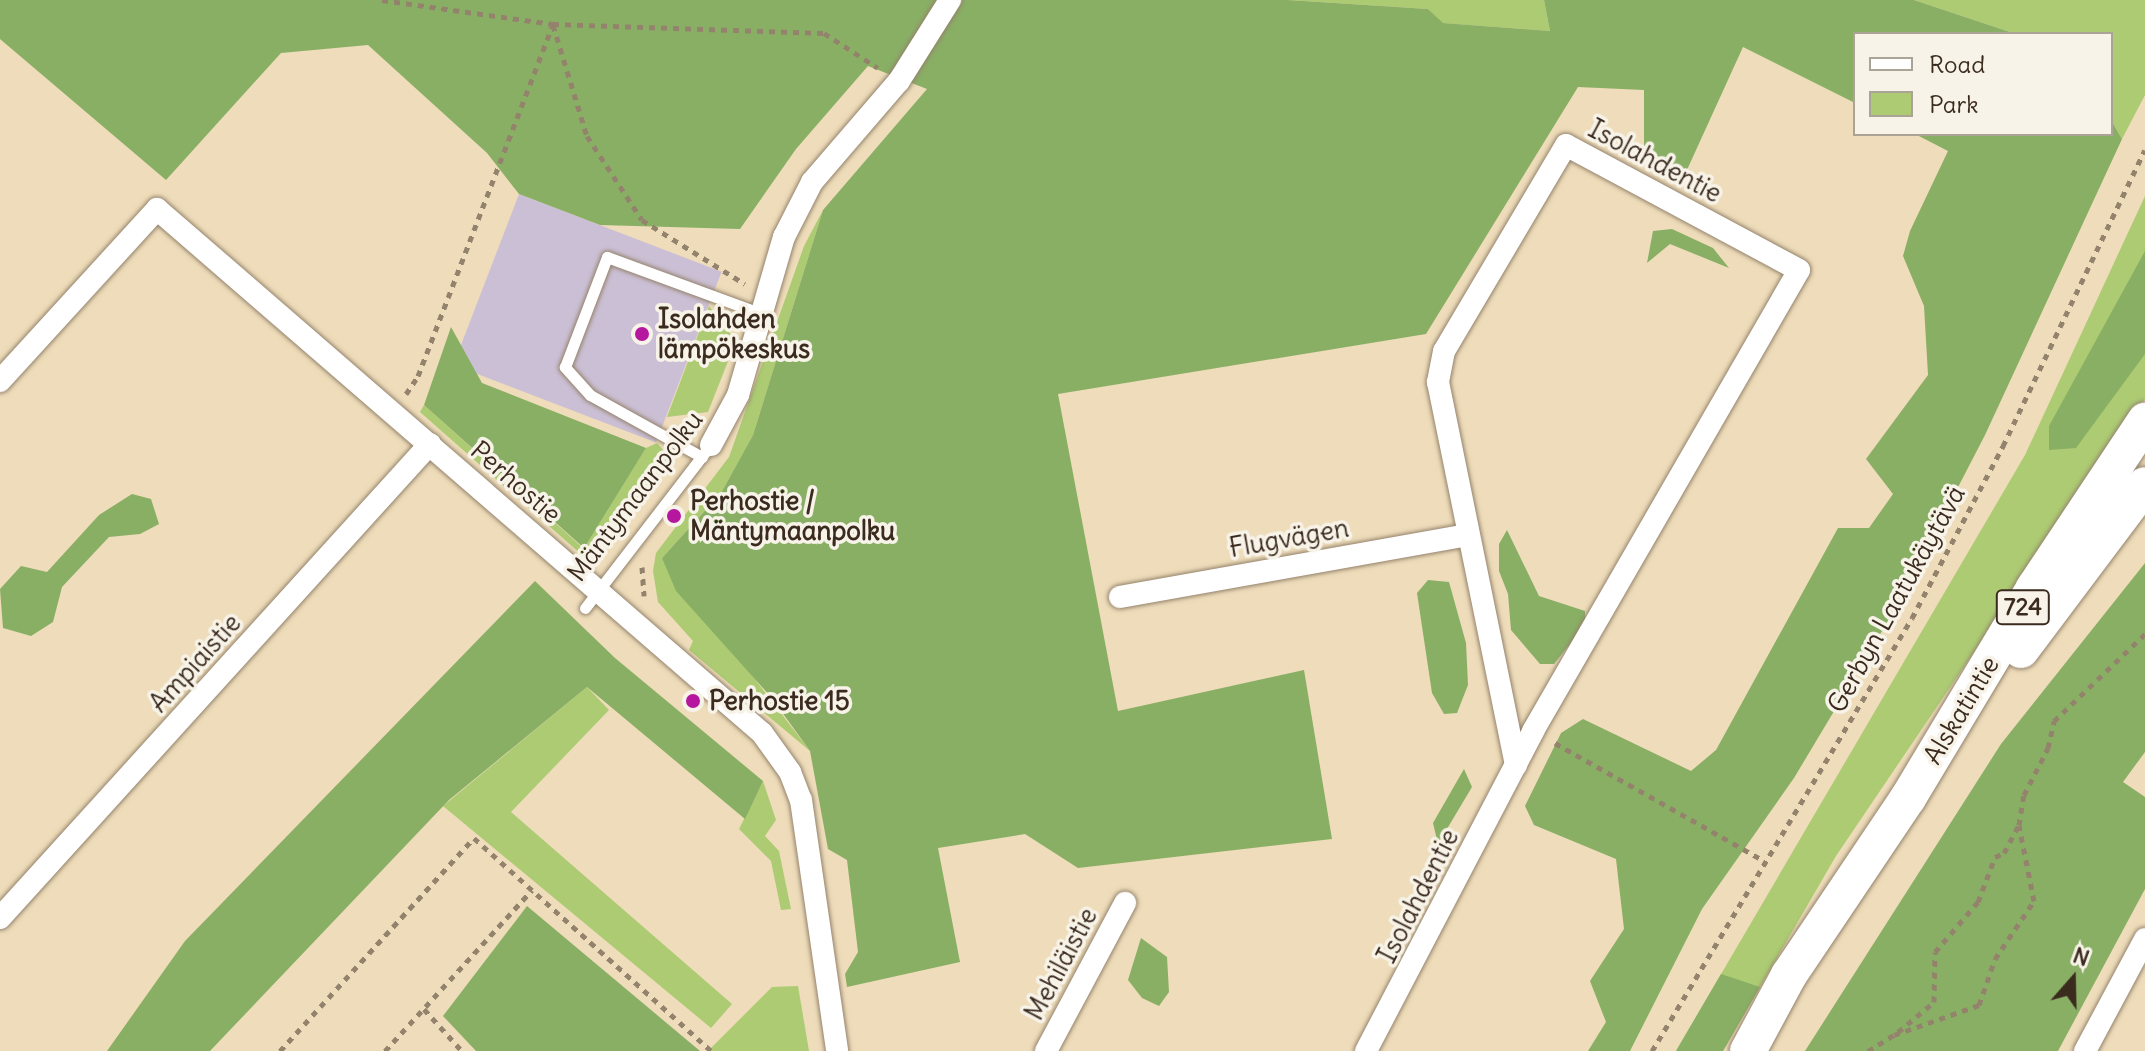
<!DOCTYPE html>
<meta charset="utf-8">
<style>
body{margin:0}
#map{position:relative;width:2145px;height:1051px;overflow:hidden;background:#eedcba;font-family:Delius,sans-serif}
div>[style]{position:absolute}
[style*='--x']{left:calc(var(--x)*1px);top:calc(var(--y)*1px);width:calc(var(--w)*1px);rotate:calc(var(--a)*1deg)}
.industrial>*{inset:0;background:#cbbfd5;transform-origin:0 0}
.green>*{inset:0;background:#accb73}
.forest>*{inset:0;background:#89af65}
.path>*{height:5px;margin-top:-2.5px;transform-origin:0;background:repeating-linear-gradient(90deg,#94836c 0 6px,transparent 0 12px)}
.roads{filter:drop-shadow(0 0 2px #94836c) drop-shadow(0 0 2px #94836c)}
.lane>*{height:11px;margin:-5.5px;padding:0 5.5px;transform-origin:5.5px;border-radius:5.5px;background:#fff}
.street>*{height:22px;margin:-11px;padding:0 11px;transform-origin:11px;border-radius:11px;background:#fff}
.primary>*{height:36px;margin:-18px;padding:0 18px;transform-origin:18px;border-radius:18px;background:#fff}
.dots>*{width:22px;height:22px;translate:-50% -50%;box-sizing:border-box;border:4px solid #f7f3e8;border-radius:50%}
span{translate:-50% -50%;white-space:nowrap;text-align:center;line-height:1.15;-webkit-text-stroke:7px #f7f3e8;paint-order:stroke}
.shield-label span{padding:2px 6px;background:#f7f3e8;border:2px solid;border-radius:6px;-webkit-text-stroke-width:0}
.shield-label{font-size:24px;color:#3b2a1e;font-weight:700}
.street-label{font-size:26px;color:#3b2a1e}
.poi-label{font-size:26px;color:#3b2a1e;font-weight:700}
.left{translate:0 -50%;text-align:left}
.legend{position:absolute;left:1853px;top:32px;width:260px;height:104px;box-sizing:border-box;background:#f7f3e8;border:2px solid #aca397;margin:0;padding:10px 14px;list-style:none;font-size:24px;color:#3b2a1e}
.legend li{display:flex;align-items:center;gap:16px;height:40px}
.legend b{width:40px;border:2px solid #aca397}
.north{position:absolute;left:2033px;top:939px;width:80px;height:80px;-webkit-text-stroke:6px #f7f3e8;paint-order:stroke;rotate:20deg;font-size:22px;font-weight:700;line-height:32px;text-align:center;color:#3b2a1e}
.north::after{content:'';display:block;margin:auto;width:28px;height:36px;background:#3b2a1e;clip-path:polygon(50% 0,100% 100%,50% 72%,0 100%)}
</style>
<div id="map">
<div class="industrial">
<i style="left:519px;top:194px;width:217px;height:183px;rotate:21deg"></i>
</div>
<div class="green">
<i style="clip-path:polygon(1288px 0,1544px 0,1550px 31px,1442px 23px,1428px 9px)"></i>
<i style="clip-path:polygon(1914px 0,2145px 0,2145px 95px,2122px 139px,2111px 120px,2111px 34px,2016px 34px)"></i>
<i style="clip-path:polygon(2145px 196px,2145px 399px,1836px 856px,1723px 1051px,1676px 1051px,2025px 455px)"></i>
<i style="clip-path:polygon(823px 210px,753px 435px,721px 493px,662px 558px,810px 751px,689px 650px,693px 641px,658px 602px,653px 571px,656px 553px,729px 457px,804px 246px)"></i>
<i style="clip-path:polygon(709px 306px,736px 341px,708px 412px,667px 417px)"></i>
<i style="clip-path:polygon(424px 405px,583px 548px,646px 448px,657px 443px,672px 460px,592px 556px,582px 555px,420px 412px)"></i>
<i style="clip-path:polygon(587px 687px,609px 710px,511px 812px,732px 1004px,711px 1028px,443px 806px)"></i>
<i style="clip-path:polygon(763px 781px,776px 820px,765px 836px,779px 851px,791px 909px,781px 910px,771px 861px,739px 829px)"></i>
<i style="clip-path:polygon(798px 986px,809px 1051px,708px 1051px,772px 987px)"></i>
</div>
<div class="forest">
<i style="clip-path:polygon(0 0,1288px 0,1428px 9px,1443px 23px,1550px 31px,1544px 0,1914px 0,2016px 34px,1855px 34px,1855px 103px,1743px 47px,1686px 172px,1644px 149px,1644px 90px,1578px 87px,1426px 334px,1058px 394px,1118px 711px,1304px 670px,1332px 839px,1078px 868px,1025px 834px,938px 848px,960px 962px,847px 987px,845px 974px,858px 952px,847px 860px,828px 849px,810px 751px,771px 697px,676px 591px,662px 558px,721px 493px,753px 435px,823px 210px,927px 89px,868px 66px,796px 149px,740px 229px,600px 225px,519px 194px,487px 153px,368px 45px,281px 53px,166px 180px,0 39px)"></i>
<i style="clip-path:polygon(2111px 120px,2122px 139px,1985px 435px,1894px 611px,1794px 778px,1702px 909px,1630px 1051px,1588px 1051px,1606px 1022px,1590px 981px,1624px 929px,1616px 859px,1534px 825px,1525px 806px,1561px 733px,1583px 719px,1691px 771px,1716px 750px,1838px 528px,1869px 528px,1893px 494px,1866px 459px,1928px 375px,1924px 306px,1903px 256px,1910px 231px,1948px 151px,1915px 134px,2111px 134px)"></i>
<i style="clip-path:polygon(1672px 229px,1713px 248px,1729px 268px,1670px 244px,1647px 263px,1653px 231px)"></i>
<i style="clip-path:polygon(2145px 251px,2145px 354px,2076px 448px,2049px 450px,2049px 426px)"></i>
<i style="clip-path:polygon(451px 327px,482px 383px,646px 448px,584px 548px,424px 405px)"></i>
<i style="clip-path:polygon(132px 494px,151px 499px,159px 524px,140px 534px,109px 537px,62px 587px,53px 622px,31px 636px,3px 628px,0 589px,21px 566px,47px 572px,99px 515px)"></i>
<i style="clip-path:polygon(1507px 530px,1539px 596px,1585px 611px,1585px 625px,1554px 664px,1540px 664px,1511px 630px,1508px 594px,1499px 571px,1499px 544px)"></i>
<i style="clip-path:polygon(2145px 563px,2145px 752px,2123px 782px,2145px 797px,2145px 889px,2058px 1051px,1805px 1051px,2001px 744px)"></i>
<i style="clip-path:polygon(1428px 580px,1449px 582px,1466px 643px,1468px 685px,1457px 713px,1444px 714px,1432px 693px,1417px 593px)"></i>
<i style="clip-path:polygon(535px 581px,615px 658px,763px 781px,745px 819px,587px 687px,449px 800px,210px 1051px,107px 1051px,185px 941px)"></i>
<i style="clip-path:polygon(1464px 769px,1472px 787px,1438px 844px,1433px 823px)"></i>
<i style="clip-path:polygon(527px 906px,700px 1051px,476px 1051px,443px 1016px)"></i>
<i style="clip-path:polygon(1141px 938px,1167px 957px,1169px 992px,1159px 1006px,1142px 998px,1128px 980px)"></i>
<i style="clip-path:polygon(1721px 974px,1760px 987px,1723px 1051px,1676px 1051px)"></i>
</div>
<div class="path">
<i style="--x:382;--y:0;--w:173;--a:8"></i>
<i style="--x:553;--y:24;--w:271;--a:1.9"></i>
<i style="--x:824;--y:33;--w:64;--a:32.9"></i>
<i style="--x:553;--y:25;--w:116;--a:73"></i>
<i style="--x:587;--y:136;--w:100;--a:56.8"></i>
<i style="--x:642;--y:220;--w:121;--a:31.9"></i>
<i style="--x:406;--y:394;--w:22;--a:-56"></i>
<i style="--x:418;--y:376;--w:377;--a:-69"></i>
<i style="--x:642;--y:567;--w:29;--a:86"></i>
<i style="--x:1555;--y:743;--w:239;--a:29.4"></i>
<i style="--x:424;--y:1009;--w:57;--a:47.9"></i>
<i style="--x:1898;--y:1032;--w:47;--a:-39.8"></i>
<i style="--x:1934;--y:1002;--w:50;--a:-88.9"></i>
<i style="--x:1935;--y:952;--w:66;--a:-49.3"></i>
<i style="--x:1978;--y:902;--w:48;--a:-69.3"></i>
<i style="--x:1995;--y:857;--w:10;--a:-24"></i>
<i style="--x:2004;--y:853;--w:32;--a:-62"></i>
<i style="--x:280;--y:1051;--w:288;--a:-47.7"></i>
<i style="--x:474;--y:838;--w:319;--a:41.9"></i>
<i style="--x:385;--y:1051;--w:218;--a:-47.6"></i>
<i style="--x:1652;--y:1051;--w:505;--a:-59.02"></i>
<i style="--x:1912;--y:618;--w:195;--a:-62.1"></i>
<i style="--x:2003;--y:446;--w:328;--a:-64.4"></i>
<i style="--x:1868;--y:1051;--w:31;--a:-32"></i>
<i style="--x:1894;--y:1035;--w:90;--a:-19.4"></i>
<i style="--x:1979;--y:1005;--w:49;--a:-70.8"></i>
<i style="--x:1995;--y:959;--w:70;--a:-56.1"></i>
<i style="--x:2034;--y:901;--w:77;--a:-101.2"></i>
<i style="--x:2019;--y:825;--w:30;--a:-81"></i>
<i style="--x:2024;--y:795;--w:53;--a:-62.9"></i>
<i style="--x:2048;--y:748;--w:28;--a:-77"></i>
<i style="--x:2054;--y:721;--w:126;--a:-43.7"></i>
</div>
<div class="roads">
<div class="lane">
<i style="--x:702;--y:457;--w:128;--a:-151"></i>
<i style="--x:590;--y:395;--w:38;--a:-132"></i>
<i style="--x:565;--y:367;--w:118;--a:-69.1"></i>
<i style="--x:607;--y:257;--w:162;--a:20.2"></i>
<i style="--x:585;--y:608;--w:197;--a:-52.4"></i>
</div>
<div class="street">
<i style="--x:0;--y:381;--w:233;--a:-47.6"></i>
<i style="--x:157;--y:209;--w:800;--a:40.9"></i>
<i style="--x:762;--y:733;--w:48;--a:54.3"></i>
<i style="--x:790;--y:772;--w:30;--a:69"></i>
<i style="--x:801;--y:800;--w:254;--a:81.8"></i>
<i style="--x:711;--y:445;--w:57;--a:-61.6"></i>
<i style="--x:738;--y:395;--w:165;--a:-73.8"></i>
<i style="--x:784;--y:237;--w:62;--a:-63"></i>
<i style="--x:812;--y:182;--w:133;--a:-49.3"></i>
<i style="--x:899;--y:81;--w:96;--a:-57.8"></i>
<i style="--x:1120;--y:597;--w:353;--a:-10.1"></i>
<i style="--x:0;--y:918;--w:640;--a:-47.79"></i>
<i style="--x:1046;--y:1051;--w:168;--a:-61.9"></i>
<i style="--x:1366;--y:1051;--w:361;--a:-62.4"></i>
<i style="--x:1533;--y:731;--w:532;--a:-60.01"></i>
<i style="--x:1799;--y:270;--w:264;--a:-151.8"></i>
<i style="--x:1566;--y:145;--w:239;--a:120.6"></i>
<i style="--x:1444;--y:351;--w:32;--a:101"></i>
<i style="--x:1438;--y:382;--w:391;--a:78.5"></i>
<i style="--x:2085;--y:1051;--w:127;--a:-61.8"></i>
</div>
<div class="primary">
<i style="--x:2021;--y:650;--w:206;--a:-53.1"></i>
<i style="--x:1748;--y:1051;--w:86;--a:-61.7"></i>
<i style="--x:1789;--y:975;--w:213;--a:-56.1"></i>
<i style="--x:1908;--y:798;--w:245;--a:-59"></i>
<i style="--x:2034;--y:588;--w:201;--a:-56.4"></i>
</div>
</div>
<div class="dots">
<i style="left:642px;top:334px;background:#b5179e"></i>
<i style="left:674px;top:516px;background:#b5179e"></i>
<i style="left:693px;top:701px;background:#b5179e"></i>
</div>
<div class="shield-label">
<span style="left:2023px;top:607px">724</span>
</div>
<div class="street-label">
<span style="left:1655px;top:161px;rotate:28deg">Isolahdentie</span>
<span style="left:516px;top:482px;rotate:41deg">Perhostie</span>
<span style="left:635px;top:496px;rotate:-53deg">Mäntymaanpolku</span>
<span style="left:1289px;top:538px;rotate:-10deg">Flugvägen</span>
<span style="left:1896px;top:599px;rotate:-61deg">Gerbyn Laatukäytävä</span>
<span style="left:195px;top:663px;rotate:-48deg">Ampiaistie</span>
<span style="left:1961px;top:710px;rotate:-59deg">Alskatintie</span>
<span style="left:1418px;top:896px;rotate:-63deg">Isolahdentie</span>
<span style="left:1061px;top:964px;rotate:-62deg">Mehiläistie</span>
</div>
<div class="poi-label">
<span class="left" style="left:658px;top:334px">Isolahden<br>lämpökeskus</span>
<span class="left" style="left:690px;top:516px">Perhostie /<br>Mäntymaanpolku</span>
<span class="left" style="left:709px;top:701px">Perhostie 15</span>
</div>
<ul class="legend">
<li><b style="height:10px;background:#fff"></b>Road</li>
<li><b style="height:22px;background:#accb73"></b>Park</li>
</ul>
<div class="north">N</div>
</div>
